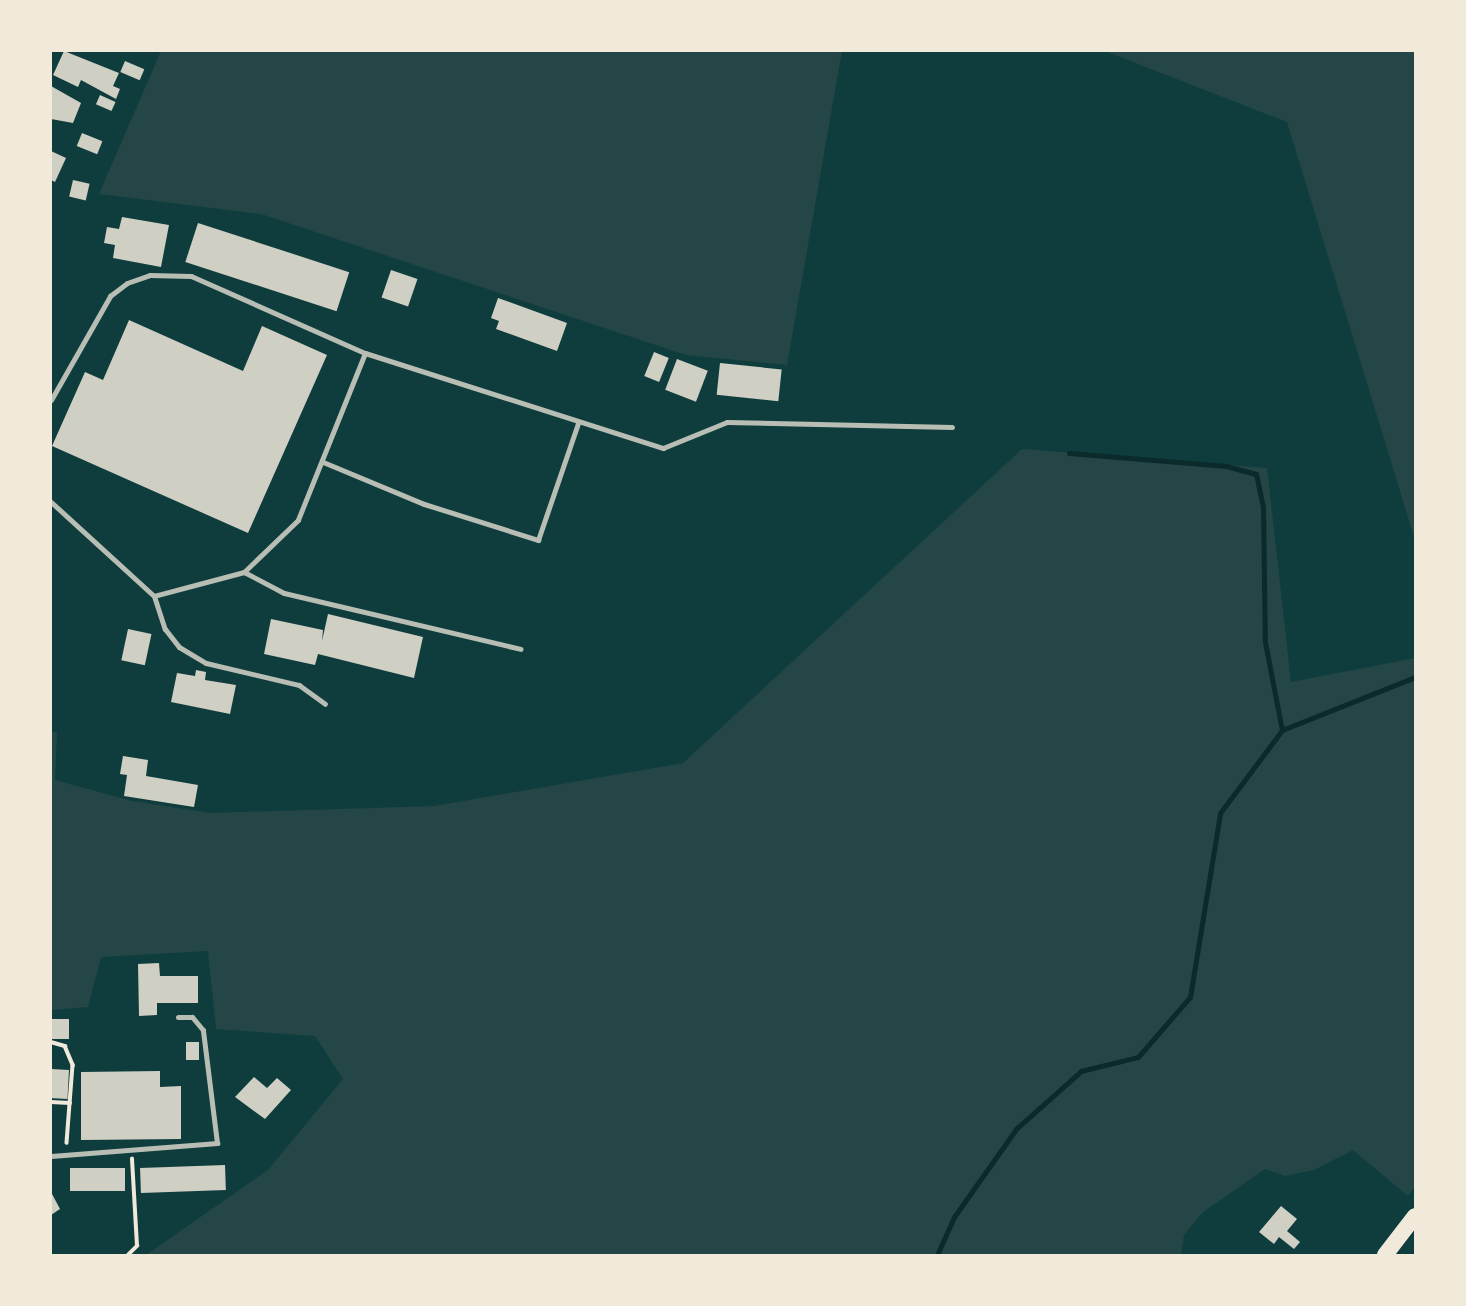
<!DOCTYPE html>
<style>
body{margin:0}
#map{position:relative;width:1466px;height:1306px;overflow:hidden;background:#0f3d3e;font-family:"Asap Condensed",sans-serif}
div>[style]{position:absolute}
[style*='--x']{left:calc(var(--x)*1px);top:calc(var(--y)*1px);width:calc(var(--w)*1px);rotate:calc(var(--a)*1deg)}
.green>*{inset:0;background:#244646}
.stream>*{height:5px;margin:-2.5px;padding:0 2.5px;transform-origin:2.5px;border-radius:2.5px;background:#0a2a2b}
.building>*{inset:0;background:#cfcfc3;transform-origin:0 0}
.path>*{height:3.5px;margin:-1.75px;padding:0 1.75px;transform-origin:1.75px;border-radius:1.75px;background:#f1e9da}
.service>*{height:5px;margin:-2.5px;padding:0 2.5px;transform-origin:2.5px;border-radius:2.5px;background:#b8beb3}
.primary>*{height:16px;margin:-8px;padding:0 8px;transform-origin:8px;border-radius:8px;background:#f1e9da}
span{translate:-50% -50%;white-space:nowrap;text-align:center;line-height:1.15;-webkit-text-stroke:5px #f1e9da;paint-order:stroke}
.frame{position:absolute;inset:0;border:52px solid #f1e9da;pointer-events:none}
</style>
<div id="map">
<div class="green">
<i style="clip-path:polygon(161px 51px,842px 51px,787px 365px,686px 355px,261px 214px,99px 194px)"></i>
<i style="clip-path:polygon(1105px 51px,1415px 51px,1415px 540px,1287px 122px)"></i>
<i style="clip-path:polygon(1022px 449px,1267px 468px,1291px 682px,1415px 658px,1415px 1186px,1408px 1196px,1353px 1150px,1314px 1170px,1285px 1176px,1265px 1169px,1203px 1212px,1184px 1235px,1181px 1255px,146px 1255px,268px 1170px,343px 1079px,315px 1036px,216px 1029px,208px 951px,101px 957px,88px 1007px,51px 1010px,51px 731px,57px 733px,55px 780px,132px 801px,211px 813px,434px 806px,683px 763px)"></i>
</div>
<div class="stream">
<i style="--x:1069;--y:453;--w:158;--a:4.7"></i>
<i style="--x:1226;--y:466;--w:31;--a:15"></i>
<i style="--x:1256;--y:474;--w:34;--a:78"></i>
<i style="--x:1263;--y:507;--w:135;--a:89.2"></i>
<i style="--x:1265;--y:642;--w:90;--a:79.1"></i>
<i style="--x:937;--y:1255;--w:42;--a:-65.9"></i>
<i style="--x:954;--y:1217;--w:108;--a:-54.8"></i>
<i style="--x:1016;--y:1129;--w:87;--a:-41.7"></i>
<i style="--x:1081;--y:1071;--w:59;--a:-13.8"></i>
<i style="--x:1138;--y:1057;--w:79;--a:-49.1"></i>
<i style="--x:1190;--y:997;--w:186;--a:-80.7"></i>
<i style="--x:1220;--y:813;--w:104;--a:-53.2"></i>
<i style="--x:1282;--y:730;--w:143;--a:-21.7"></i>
</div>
<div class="building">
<i style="clip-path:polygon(64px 51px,119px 73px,113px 86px,120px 89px,116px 99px,81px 80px,78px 87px,53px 75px)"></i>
<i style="left:125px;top:61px;width:21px;height:12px;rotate:23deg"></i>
<i style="clip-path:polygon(51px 86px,81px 103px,73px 123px,51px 119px)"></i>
<i style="left:100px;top:95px;width:17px;height:10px;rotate:24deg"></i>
<i style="left:82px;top:133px;width:22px;height:14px;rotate:22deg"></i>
<i style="clip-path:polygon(51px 151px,66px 158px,55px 182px,51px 180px)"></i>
<i style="left:73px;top:180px;width:17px;height:17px;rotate:13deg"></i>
<i style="clip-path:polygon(122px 217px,169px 225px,161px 267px,113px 258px,115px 245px,104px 243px,107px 227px,119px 229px)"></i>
<i style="left:198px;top:223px;width:159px;height:41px;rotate:18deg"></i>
<i style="left:391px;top:270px;width:28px;height:29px;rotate:19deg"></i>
<i style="clip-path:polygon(498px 298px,567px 323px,557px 351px,496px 329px,499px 321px,491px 318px)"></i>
<i style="clip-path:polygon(129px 320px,243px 371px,262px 326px,327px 355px,248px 533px,52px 446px,85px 372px,103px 380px)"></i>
<i style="left:654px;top:352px;width:16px;height:26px;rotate:22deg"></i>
<i style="left:677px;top:359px;width:33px;height:33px;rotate:21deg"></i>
<i style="left:720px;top:363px;width:62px;height:32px;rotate:6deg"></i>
<i style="clip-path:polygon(328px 614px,423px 637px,414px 678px,318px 654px,315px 665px,264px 654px,271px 619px,323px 630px,322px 641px)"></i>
<i style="left:128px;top:629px;width:24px;height:32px;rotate:12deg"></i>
<i style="clip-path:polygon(196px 670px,206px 672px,205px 680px,236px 685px,230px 714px,171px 702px,177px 673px,195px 676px)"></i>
<i style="clip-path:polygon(123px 756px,148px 760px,146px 776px,198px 785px,194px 807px,124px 796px,127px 775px,120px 774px)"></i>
<i style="clip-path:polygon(159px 963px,160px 976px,198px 976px,198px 1003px,157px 1003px,157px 1015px,139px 1016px,138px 964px)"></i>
<i style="left:51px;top:1019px;width:18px;height:20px"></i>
<i style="left:186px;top:1042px;width:13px;height:18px"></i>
<i style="left:51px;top:1069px;width:18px;height:29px;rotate:3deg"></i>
<i style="clip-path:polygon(160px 1071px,160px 1087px,181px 1086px,181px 1139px,81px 1140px,81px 1072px)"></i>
<i style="clip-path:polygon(254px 1077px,267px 1088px,277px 1078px,291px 1090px,265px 1119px,235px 1097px)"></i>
<i style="left:225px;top:1165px;width:25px;height:85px;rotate:88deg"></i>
<i style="left:125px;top:1168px;width:23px;height:55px;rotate:90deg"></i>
<i style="clip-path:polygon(51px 1192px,60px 1209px,51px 1215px)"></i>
<i style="clip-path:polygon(1281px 1206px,1297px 1219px,1287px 1231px,1300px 1242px,1294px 1249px,1279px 1237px,1274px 1244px,1259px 1232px)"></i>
</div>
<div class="path">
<i style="--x:51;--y:1042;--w:15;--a:16"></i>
<i style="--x:65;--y:1046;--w:21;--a:67"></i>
<i style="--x:73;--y:1065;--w:78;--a:94.4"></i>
<i style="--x:51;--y:1102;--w:19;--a:3"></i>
<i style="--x:128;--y:1255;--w:13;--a:-45"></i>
<i style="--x:137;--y:1246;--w:87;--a:-93.3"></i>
</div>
<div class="service">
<i style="--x:365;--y:353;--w:313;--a:17.7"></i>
<i style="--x:663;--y:448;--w:69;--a:-22.1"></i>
<i style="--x:727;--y:422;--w:225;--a:1.3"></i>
<i style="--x:51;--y:400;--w:120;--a:-60.4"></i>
<i style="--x:110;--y:296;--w:21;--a:-37"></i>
<i style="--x:127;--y:283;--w:24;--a:-19"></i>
<i style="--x:150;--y:275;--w:41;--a:1.4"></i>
<i style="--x:191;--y:276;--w:190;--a:23.9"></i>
<i style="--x:365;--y:353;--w:180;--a:111.9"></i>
<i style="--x:298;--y:520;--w:75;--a:136.1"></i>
<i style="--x:244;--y:572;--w:93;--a:165.1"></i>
<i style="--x:323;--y:462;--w:109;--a:22.6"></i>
<i style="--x:424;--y:504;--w:120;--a:17.5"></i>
<i style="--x:538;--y:540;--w:124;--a:-71.1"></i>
<i style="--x:51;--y:502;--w:139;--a:42.4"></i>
<i style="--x:154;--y:596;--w:35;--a:72"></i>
<i style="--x:165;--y:629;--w:23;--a:52"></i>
<i style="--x:179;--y:647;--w:31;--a:31"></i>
<i style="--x:206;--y:663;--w:96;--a:13.3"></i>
<i style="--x:299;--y:685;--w:32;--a:36"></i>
<i style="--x:244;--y:572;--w:45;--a:27.7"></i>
<i style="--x:284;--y:593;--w:243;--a:13.3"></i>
<i style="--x:51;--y:1156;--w:167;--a:-4.5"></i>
<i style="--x:217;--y:1143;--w:114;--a:-97.1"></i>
<i style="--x:203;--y:1030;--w:17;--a:-130"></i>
<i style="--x:192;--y:1017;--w:14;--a:180"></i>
</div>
<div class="primary">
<i style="--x:1385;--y:1255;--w:49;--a:-52.4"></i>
</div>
<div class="frame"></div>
</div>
